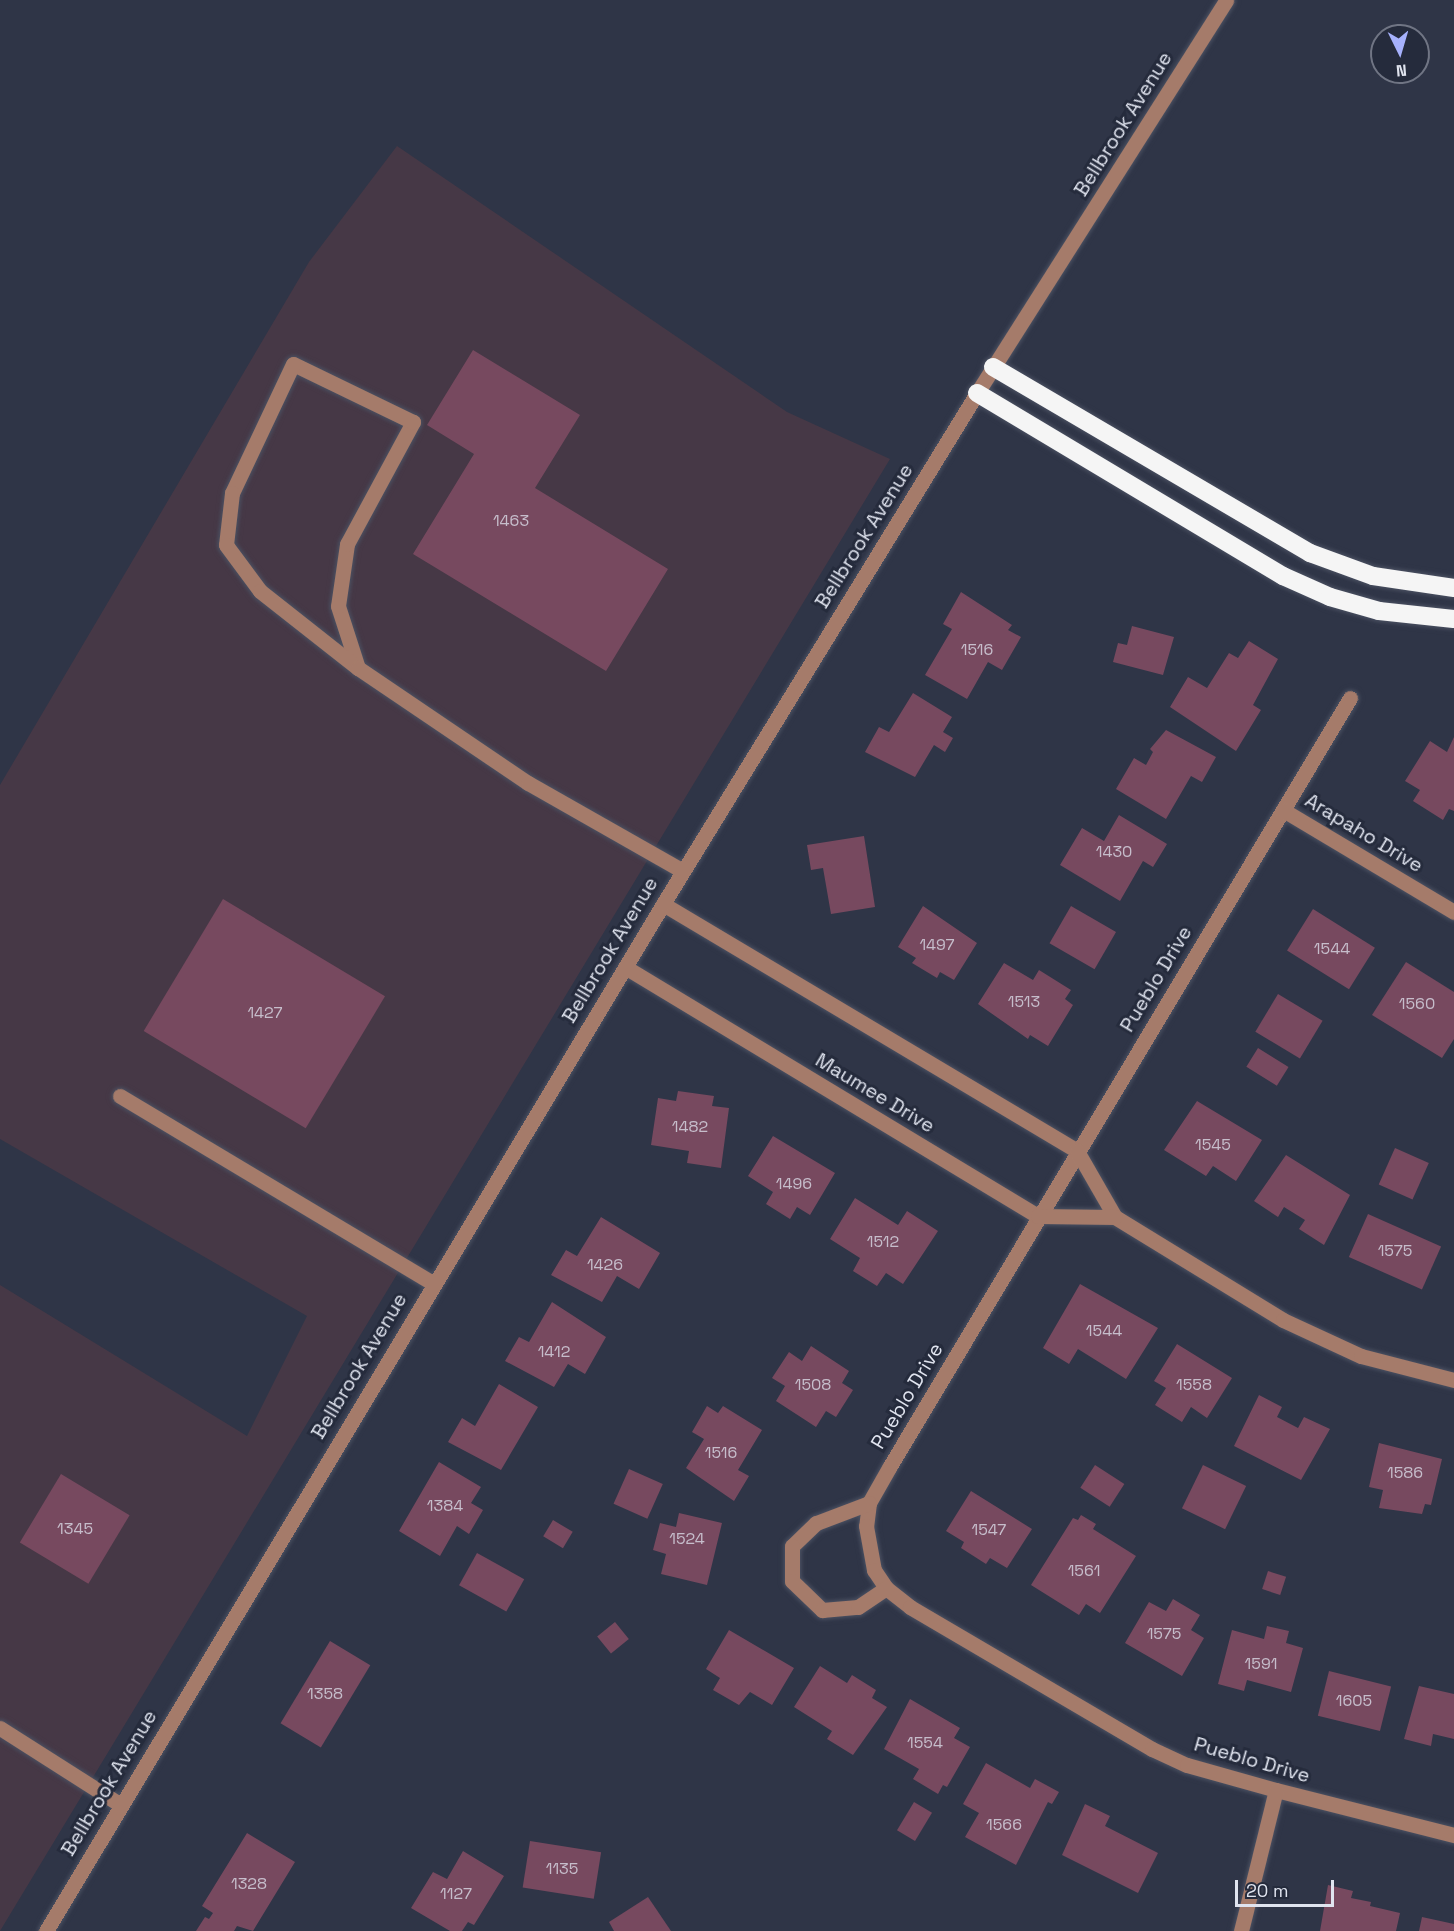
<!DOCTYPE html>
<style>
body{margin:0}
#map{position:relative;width:1454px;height:1931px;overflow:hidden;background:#2f3547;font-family:"Space Grotesk",sans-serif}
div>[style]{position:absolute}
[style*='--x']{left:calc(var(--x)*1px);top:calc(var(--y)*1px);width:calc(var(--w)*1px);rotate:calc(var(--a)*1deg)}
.commercial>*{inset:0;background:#463846}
.building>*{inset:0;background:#77495f;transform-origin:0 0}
.roads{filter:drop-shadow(0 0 2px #4b5162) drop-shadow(0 0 2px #4b5162)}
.minor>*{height:15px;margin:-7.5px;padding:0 7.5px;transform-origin:7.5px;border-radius:7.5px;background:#a57b6a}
.highway>*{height:18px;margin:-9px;padding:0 9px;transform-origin:9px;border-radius:9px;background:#f5f5f5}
span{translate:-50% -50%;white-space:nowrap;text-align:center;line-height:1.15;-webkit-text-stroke:6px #252b3c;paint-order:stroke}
.number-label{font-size:16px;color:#c6bdcb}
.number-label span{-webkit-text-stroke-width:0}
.street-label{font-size:20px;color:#e0e4ef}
.north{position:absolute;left:1370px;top:24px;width:60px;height:60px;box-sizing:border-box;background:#252b3c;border:2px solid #707584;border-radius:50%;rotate:175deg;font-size:16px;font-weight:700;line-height:24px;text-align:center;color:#e0e4ef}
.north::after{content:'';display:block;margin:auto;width:21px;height:27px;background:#a6b1fc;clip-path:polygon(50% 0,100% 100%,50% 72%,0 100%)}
.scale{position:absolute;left:1235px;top:1880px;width:99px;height:27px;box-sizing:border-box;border:3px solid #e0e4ef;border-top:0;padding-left:8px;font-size:18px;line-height:21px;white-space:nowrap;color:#e0e4ef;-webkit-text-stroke:4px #252b3c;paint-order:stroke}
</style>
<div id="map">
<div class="commercial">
<i style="clip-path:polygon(397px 146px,787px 412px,890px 459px,0 1931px,0 1285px,247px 1436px,307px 1316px,0 1139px,0 785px,309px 262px)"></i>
</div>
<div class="building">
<i style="clip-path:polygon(473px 350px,580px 415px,535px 488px,668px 569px,606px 671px,413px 554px,474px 454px,427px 425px)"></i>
<i style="clip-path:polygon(961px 592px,1012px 625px,1008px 630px,1021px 637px,1002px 670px,988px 662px,967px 699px,925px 675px,952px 629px,943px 624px)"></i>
<i style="clip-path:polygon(1132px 626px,1174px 637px,1163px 675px,1113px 662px,1118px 643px,1127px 645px)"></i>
<i style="clip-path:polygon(1249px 641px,1278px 659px,1253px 705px,1261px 710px,1236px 751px,1170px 707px,1188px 677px,1207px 688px,1229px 653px,1238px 658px)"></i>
<i style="clip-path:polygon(913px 693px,952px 717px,943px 732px,953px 738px,945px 752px,934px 745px,915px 777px,865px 752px,879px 727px,889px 732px)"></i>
<i style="clip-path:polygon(1166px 730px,1216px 757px,1202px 782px,1191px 776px,1166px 819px,1116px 789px,1134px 758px,1146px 765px,1153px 752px,1150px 749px)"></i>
<i style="clip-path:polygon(1454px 737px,1454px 811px,1449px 809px,1443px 820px,1413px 801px,1420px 790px,1405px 781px,1430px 741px,1447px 752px)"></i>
<i style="clip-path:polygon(1119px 815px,1167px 844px,1153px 867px,1143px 861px,1120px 901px,1060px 865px,1082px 828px,1104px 841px)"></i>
<i style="clip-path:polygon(864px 836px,875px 907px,831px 914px,823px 868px,811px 870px,807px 845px)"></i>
<i style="left:223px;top:899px;width:189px;height:154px;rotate:31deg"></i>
<i style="clip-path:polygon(923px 906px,977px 943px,954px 980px,940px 972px,937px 978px,912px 963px,916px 958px,898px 947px)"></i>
<i style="left:1071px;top:906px;width:52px;height:43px;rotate:30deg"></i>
<i style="left:1313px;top:909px;width:73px;height:49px;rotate:32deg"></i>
<i style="clip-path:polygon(1406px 962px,1454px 992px,1454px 1039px,1442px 1058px,1372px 1015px)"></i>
<i style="clip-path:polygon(1004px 963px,1033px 980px,1039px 970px,1071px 990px,1065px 999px,1073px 1005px,1048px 1046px,1030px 1035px,1028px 1039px,978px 1004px)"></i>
<i style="left:1278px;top:994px;width:52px;height:44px;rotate:31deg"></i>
<i style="left:1258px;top:1048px;width:36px;height:22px;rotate:32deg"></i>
<i style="clip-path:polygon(678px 1091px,714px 1096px,712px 1106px,729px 1108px,721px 1168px,687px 1163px,689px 1151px,651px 1145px,658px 1098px,676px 1101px)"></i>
<i style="clip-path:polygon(1197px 1101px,1262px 1140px,1236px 1181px,1213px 1166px,1206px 1176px,1164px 1150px)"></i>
<i style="clip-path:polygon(773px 1136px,835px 1173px,810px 1215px,797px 1207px,790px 1219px,766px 1204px,773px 1192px,748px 1176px)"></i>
<i style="left:1395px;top:1148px;width:37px;height:40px;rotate:24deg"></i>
<i style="clip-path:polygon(1286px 1155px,1350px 1195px,1324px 1245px,1299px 1229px,1305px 1220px,1284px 1207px,1278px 1217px,1254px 1201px)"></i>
<i style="clip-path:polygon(855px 1198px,898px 1225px,907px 1211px,938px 1231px,903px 1284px,886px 1273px,877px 1286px,853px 1271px,860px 1258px,830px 1239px)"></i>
<i style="left:1368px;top:1214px;width:80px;height:47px;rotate:24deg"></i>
<i style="clip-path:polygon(601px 1217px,660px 1253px,639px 1289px,617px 1276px,602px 1302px,551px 1275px,566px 1250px,577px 1256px)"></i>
<i style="clip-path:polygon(1080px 1284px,1158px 1328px,1126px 1379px,1078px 1349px,1069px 1364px,1043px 1348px)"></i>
<i style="clip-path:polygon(552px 1302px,606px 1337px,585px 1374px,568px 1364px,554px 1387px,505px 1361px,519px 1337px,529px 1342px)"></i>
<i style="clip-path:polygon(1177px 1344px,1232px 1378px,1207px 1418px,1191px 1407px,1182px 1422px,1155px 1405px,1166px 1388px,1154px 1381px)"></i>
<i style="clip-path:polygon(811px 1346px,849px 1371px,842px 1383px,853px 1390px,836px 1417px,826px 1411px,816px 1427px,776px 1401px,785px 1386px,772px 1378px,789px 1352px,802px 1361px)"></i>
<i style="clip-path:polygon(499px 1384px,538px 1407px,501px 1470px,448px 1442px,462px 1418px,475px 1426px)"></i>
<i style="clip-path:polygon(1259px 1395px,1282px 1407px,1277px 1417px,1298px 1428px,1304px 1417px,1330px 1429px,1301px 1480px,1234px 1446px)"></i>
<i style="clip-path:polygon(707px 1406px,718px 1413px,723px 1406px,762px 1430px,738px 1470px,749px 1476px,734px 1501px,686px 1468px,704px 1439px,692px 1432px)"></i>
<i style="clip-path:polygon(1379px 1443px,1442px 1459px,1431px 1505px,1425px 1504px,1422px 1514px,1379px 1508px,1383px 1490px,1369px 1487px)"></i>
<i style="clip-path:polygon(439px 1462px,481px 1487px,471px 1503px,483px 1510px,469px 1534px,457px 1526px,440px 1556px,399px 1531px)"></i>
<i style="left:1095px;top:1465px;width:35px;height:27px;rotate:33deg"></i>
<i style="left:1203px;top:1465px;width:48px;height:48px;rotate:26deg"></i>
<i style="left:629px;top:1469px;width:37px;height:38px;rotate:24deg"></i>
<i style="left:61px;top:1474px;width:80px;height:80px;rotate:31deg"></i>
<i style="clip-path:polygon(971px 1491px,1032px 1529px,1007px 1568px,990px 1558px,986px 1564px,961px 1548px,964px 1542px,946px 1531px)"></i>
<i style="clip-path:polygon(679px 1513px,722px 1523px,707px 1585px,661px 1574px,666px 1554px,653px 1550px,660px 1523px,676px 1527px)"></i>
<i style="clip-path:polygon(1081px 1515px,1096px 1524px,1093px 1529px,1136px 1556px,1100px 1613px,1086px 1604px,1079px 1615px,1031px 1585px,1073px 1518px,1078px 1520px)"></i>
<i style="left:553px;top:1520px;width:23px;height:19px;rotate:31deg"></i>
<i style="left:477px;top:1553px;width:54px;height:37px;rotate:29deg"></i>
<i style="left:1268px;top:1571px;width:19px;height:19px;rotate:18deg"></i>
<i style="clip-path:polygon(1173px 1599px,1200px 1615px,1191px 1630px,1204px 1638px,1182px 1676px,1125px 1643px,1149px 1602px,1166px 1611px)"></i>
<i style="left:615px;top:1622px;width:22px;height:23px;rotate:51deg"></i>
<i style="clip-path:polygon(1267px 1626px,1289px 1631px,1286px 1643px,1303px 1648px,1291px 1692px,1247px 1680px,1244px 1691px,1218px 1684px,1232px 1630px,1264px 1639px)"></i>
<i style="clip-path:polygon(729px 1630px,794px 1668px,772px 1705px,750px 1692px,739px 1705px,713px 1690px,720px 1678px,706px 1669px)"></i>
<i style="left:330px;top:1641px;width:47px;height:96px;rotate:31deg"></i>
<i style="clip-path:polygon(820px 1666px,847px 1683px,852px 1675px,876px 1690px,872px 1698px,887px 1707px,853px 1755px,827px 1739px,832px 1731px,794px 1707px)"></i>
<i style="left:1329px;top:1671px;width:64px;height:46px;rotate:14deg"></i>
<i style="clip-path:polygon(1419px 1686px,1454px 1694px,1454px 1739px,1433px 1734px,1431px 1746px,1404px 1739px)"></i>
<i style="clip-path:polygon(910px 1699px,960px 1728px,954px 1738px,970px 1747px,947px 1787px,943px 1785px,938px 1794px,913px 1779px,919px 1769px,884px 1749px)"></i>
<i style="clip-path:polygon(986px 1763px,1030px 1788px,1035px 1779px,1059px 1792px,1052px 1804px,1048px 1802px,1016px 1865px,965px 1837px,979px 1813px,963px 1804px)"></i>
<i style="left:914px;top:1802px;width:21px;height:33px;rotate:31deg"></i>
<i style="clip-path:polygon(1085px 1804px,1110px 1816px,1105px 1826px,1158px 1853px,1138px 1893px,1062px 1855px)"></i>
<i style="clip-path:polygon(247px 1833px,295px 1862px,253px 1931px,237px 1926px,234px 1931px,196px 1931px,205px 1917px,209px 1919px,213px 1913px,202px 1906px)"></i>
<i style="left:530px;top:1841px;width:72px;height:47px;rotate:9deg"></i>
<i style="clip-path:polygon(463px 1851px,504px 1876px,474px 1925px,468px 1922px,462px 1931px,450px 1931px,411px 1908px,433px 1872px,447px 1879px)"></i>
<i style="clip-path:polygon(1328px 1885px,1353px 1891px,1351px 1898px,1371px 1902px,1370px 1906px,1400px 1913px,1396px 1931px,1320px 1931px)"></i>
<i style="clip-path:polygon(648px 1897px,671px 1931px,614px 1931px,609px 1922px)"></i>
<i style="clip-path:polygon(1422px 1917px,1454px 1924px,1454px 1931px,1419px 1931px)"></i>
</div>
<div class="roads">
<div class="minor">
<i style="--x:358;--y:668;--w:65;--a:-107.9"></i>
<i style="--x:338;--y:606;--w:63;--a:-81.7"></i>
<i style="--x:347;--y:544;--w:139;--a:-61.6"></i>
<i style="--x:413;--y:422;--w:133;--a:-154.2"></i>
<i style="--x:293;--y:364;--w:143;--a:115.3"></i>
<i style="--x:232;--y:493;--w:52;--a:96.6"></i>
<i style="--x:226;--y:545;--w:57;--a:53.5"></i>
<i style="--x:260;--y:591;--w:125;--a:38.2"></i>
<i style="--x:358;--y:668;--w:205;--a:34.1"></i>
<i style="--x:528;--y:783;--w:178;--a:29.6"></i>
<i style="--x:1350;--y:698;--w:895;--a:120.92"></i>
<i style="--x:890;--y:1466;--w:43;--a:119.6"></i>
<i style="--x:869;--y:1503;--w:23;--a:97"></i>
<i style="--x:866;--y:1526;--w:45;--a:79.7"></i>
<i style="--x:874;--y:1570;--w:22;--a:56"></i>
<i style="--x:886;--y:1588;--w:31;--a:38"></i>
<i style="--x:910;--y:1607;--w:281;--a:30.4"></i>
<i style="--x:1152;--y:1749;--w:38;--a:25"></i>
<i style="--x:1187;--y:1765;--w:92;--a:15.7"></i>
<i style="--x:1276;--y:1790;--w:184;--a:14.2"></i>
<i style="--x:1283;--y:810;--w:199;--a:30.8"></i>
<i style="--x:663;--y:904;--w:482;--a:30.8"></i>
<i style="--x:1077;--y:1151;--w:76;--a:60.1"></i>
<i style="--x:1115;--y:1217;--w:197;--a:31.5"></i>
<i style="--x:1283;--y:1320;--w:86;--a:24.8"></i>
<i style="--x:1361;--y:1356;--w:96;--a:14.5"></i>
<i style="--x:625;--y:967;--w:482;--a:31.1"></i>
<i style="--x:1038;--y:1216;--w:77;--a:0.7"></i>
<i style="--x:120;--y:1096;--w:365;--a:30.9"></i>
<i style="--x:869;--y:1503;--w:57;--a:159.3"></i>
<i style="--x:816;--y:1523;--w:33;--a:136"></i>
<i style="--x:792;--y:1546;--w:35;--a:90"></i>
<i style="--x:792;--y:1581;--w:42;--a:44"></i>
<i style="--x:822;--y:1610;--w:36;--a:-5"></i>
<i style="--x:858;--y:1607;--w:34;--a:-34"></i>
<i style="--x:0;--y:1728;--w:143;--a:32.5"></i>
<i style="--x:46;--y:1931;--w:1198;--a:-59"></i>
<i style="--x:663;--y:904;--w:600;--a:-58.43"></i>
<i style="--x:977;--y:393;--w:465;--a:-57.6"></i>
<i style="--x:1241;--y:1931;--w:145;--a:-76.1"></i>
</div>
<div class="highway">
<i style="--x:993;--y:367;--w:368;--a:30.4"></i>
<i style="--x:1310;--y:553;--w:67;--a:20.1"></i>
<i style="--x:1373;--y:576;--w:82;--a:8.4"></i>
<i style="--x:977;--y:393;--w:357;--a:30.9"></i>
<i style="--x:1283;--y:576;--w:51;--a:24.1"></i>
<i style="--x:1330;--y:597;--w:51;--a:15.9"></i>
<i style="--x:1379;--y:611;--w:75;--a:6.1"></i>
</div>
</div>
<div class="number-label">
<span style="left:511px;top:521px">1463</span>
<span style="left:977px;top:650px">1516</span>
<span style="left:1114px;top:852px">1430</span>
<span style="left:937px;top:945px">1497</span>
<span style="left:1332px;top:949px">1544</span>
<span style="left:1024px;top:1002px">1513</span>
<span style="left:1417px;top:1004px">1560</span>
<span style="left:265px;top:1013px">1427</span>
<span style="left:690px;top:1127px">1482</span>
<span style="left:1213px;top:1145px">1545</span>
<span style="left:794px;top:1184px">1496</span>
<span style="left:883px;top:1242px">1512</span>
<span style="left:1395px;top:1251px">1575</span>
<span style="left:605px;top:1265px">1426</span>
<span style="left:1104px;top:1331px">1544</span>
<span style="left:554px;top:1352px">1412</span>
<span style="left:813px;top:1385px">1508</span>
<span style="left:1194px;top:1385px">1558</span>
<span style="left:721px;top:1453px">1516</span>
<span style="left:1405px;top:1473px">1586</span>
<span style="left:445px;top:1506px">1384</span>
<span style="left:75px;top:1529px">1345</span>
<span style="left:989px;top:1530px">1547</span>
<span style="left:687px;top:1539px">1524</span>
<span style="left:1084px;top:1571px">1561</span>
<span style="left:1164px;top:1634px">1575</span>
<span style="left:1261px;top:1664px">1591</span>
<span style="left:325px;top:1694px">1358</span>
<span style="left:1354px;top:1701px">1605</span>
<span style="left:925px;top:1743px">1554</span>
<span style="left:1004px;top:1825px">1566</span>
<span style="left:562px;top:1869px">1135</span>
<span style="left:249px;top:1884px">1328</span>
<span style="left:456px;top:1894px">1127</span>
</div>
<div class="street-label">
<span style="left:1123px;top:124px;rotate:-58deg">Bellbrook Avenue</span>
<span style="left:864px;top:536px;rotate:-58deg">Bellbrook Avenue</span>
<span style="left:1364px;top:833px;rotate:31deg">Arapaho Drive</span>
<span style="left:610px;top:950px;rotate:-59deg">Bellbrook Avenue</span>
<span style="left:1156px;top:979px;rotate:-59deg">Pueblo Drive</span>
<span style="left:875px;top:1093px;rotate:31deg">Maumee Drive</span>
<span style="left:359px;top:1366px;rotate:-59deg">Bellbrook Avenue</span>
<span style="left:907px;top:1396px;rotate:-59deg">Pueblo Drive</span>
<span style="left:1252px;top:1760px;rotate:16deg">Pueblo Drive</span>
<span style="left:109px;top:1783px;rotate:-59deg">Bellbrook Avenue</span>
</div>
<div class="north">N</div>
<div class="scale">20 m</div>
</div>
